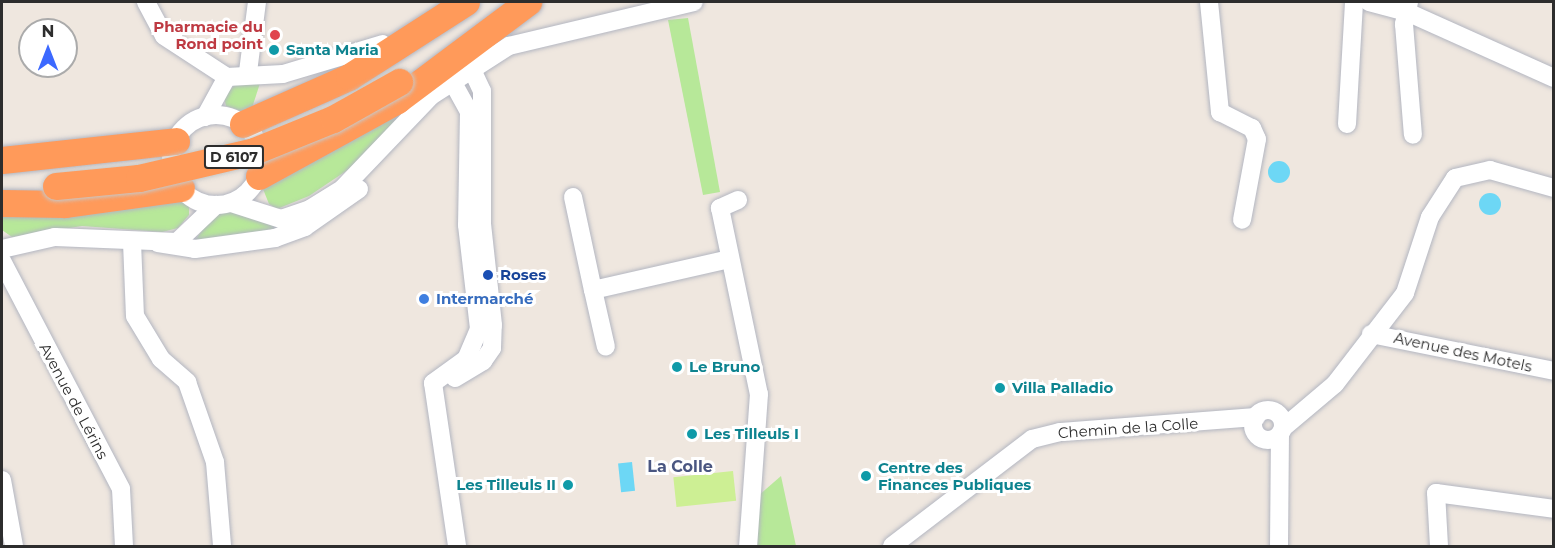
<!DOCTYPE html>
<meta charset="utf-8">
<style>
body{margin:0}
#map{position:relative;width:1555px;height:548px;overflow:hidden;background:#efe7df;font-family:Montserrat,sans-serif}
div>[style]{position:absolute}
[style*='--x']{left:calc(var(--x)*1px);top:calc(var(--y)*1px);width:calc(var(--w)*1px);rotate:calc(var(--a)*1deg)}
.green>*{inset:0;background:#b7e899}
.pitch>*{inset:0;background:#cdef94;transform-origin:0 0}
.water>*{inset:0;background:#6dd7f5;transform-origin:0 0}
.round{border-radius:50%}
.roads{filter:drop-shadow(0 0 2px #b3b6c1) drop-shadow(0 0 2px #b3b6c1)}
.minor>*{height:18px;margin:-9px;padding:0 9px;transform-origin:9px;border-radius:9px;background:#fff}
.minor>.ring{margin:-9px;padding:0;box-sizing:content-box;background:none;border:18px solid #fff;border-radius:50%}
.highway>*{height:27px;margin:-13.5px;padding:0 13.5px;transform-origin:13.5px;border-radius:13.5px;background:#ff9a5a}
.bridges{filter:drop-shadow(0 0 2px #c8c8c8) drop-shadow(0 0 2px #c8c8c8)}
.highway-bridge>*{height:27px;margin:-13.5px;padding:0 13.5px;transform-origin:13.5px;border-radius:13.5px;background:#ff9a5a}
.dots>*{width:16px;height:16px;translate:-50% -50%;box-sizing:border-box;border:3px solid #fff;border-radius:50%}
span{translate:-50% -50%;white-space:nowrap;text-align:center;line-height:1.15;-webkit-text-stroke:6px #fff;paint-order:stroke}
.shield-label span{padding:2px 4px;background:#fff;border:2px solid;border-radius:4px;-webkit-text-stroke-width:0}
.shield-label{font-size:14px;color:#2d2d2d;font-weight:700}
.health-label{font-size:15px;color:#be3a42;font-weight:700}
.right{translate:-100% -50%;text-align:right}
.culture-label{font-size:15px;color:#0d838f;font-weight:700}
.left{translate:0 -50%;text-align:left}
.transit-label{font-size:15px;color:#164399;font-weight:700}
.shop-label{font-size:15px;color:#366cbe;font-weight:700}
.street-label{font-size:15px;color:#2d2d2d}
.neighbourhood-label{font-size:16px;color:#4a5681;font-weight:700}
.frame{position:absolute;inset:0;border:3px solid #2d2d2d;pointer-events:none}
.north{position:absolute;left:18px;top:18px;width:60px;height:60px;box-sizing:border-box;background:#fff;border:2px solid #ababab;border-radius:50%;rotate:0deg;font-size:16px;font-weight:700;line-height:24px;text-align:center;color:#2d2d2d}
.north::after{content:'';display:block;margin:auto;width:21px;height:27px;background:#3c69ff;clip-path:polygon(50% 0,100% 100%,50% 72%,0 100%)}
</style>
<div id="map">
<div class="green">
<i style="clip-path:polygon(688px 18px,720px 192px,703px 195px,668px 20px)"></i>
<i style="clip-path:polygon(262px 77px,250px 114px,226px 106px,224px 97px,237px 82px)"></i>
<i style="clip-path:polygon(410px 103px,361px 161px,309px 196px,277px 209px,269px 204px,263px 189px,272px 175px)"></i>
<i style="clip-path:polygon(173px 198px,189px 205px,189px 215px,178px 228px,162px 232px,82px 226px,12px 237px,2px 230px,2px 212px)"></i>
<i style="clip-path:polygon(218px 210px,242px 212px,271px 224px,295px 226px,192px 244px)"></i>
<i style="clip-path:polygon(781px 476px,796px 546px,755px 546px,759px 495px)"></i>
</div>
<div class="pitch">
<i style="left:733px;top:471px;width:30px;height:60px;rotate:84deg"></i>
</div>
<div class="water">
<i class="round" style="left:1268px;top:161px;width:22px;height:22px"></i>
<i class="round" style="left:1479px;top:193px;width:22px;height:22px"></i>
<i style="left:632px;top:462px;width:29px;height:14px;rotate:84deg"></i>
</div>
<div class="roads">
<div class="minor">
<i style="--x:146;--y:2;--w:38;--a:62"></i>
<i style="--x:164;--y:36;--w:75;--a:33.1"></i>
<i style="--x:1209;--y:2;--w:111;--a:84.3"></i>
<i style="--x:1220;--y:112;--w:36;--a:27"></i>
<i style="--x:1252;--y:128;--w:12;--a:66"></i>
<i style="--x:1257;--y:139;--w:82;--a:100.5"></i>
<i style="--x:1369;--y:2;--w:39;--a:15"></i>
<i style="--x:1407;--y:12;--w:161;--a:24.2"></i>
<i style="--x:1409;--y:2;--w:23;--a:103"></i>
<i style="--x:1404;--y:24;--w:111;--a:85.4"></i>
<i style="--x:248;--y:72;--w:71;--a:-82.7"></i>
<i style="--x:452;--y:81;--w:35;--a:61"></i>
<i style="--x:469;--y:112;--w:113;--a:91"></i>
<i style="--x:467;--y:225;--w:105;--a:83.4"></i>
<i style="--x:479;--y:329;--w:33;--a:113"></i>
<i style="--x:466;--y:359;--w:41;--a:144"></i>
<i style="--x:433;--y:383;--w:165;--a:81.6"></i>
<i class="ring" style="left:171px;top:115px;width:72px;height:72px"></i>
<i style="--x:205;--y:117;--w:46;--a:-61.2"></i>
<i style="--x:227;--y:77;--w:56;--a:-3.1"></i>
<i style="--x:283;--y:74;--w:104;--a:-16.7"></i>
<i style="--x:1347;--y:124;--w:122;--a:-86.7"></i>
<i style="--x:573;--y:197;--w:95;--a:77.9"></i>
<i style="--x:593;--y:290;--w:140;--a:-12.8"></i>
<i style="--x:738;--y:200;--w:20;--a:156"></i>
<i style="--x:720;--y:208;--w:190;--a:78.2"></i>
<i style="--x:759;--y:394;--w:152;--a:94.1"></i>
<i style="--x:231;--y:203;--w:52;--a:17.7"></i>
<i style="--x:281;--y:219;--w:31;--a:-19"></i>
<i style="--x:310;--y:209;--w:39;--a:-32"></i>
<i style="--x:343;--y:188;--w:127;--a:-46.3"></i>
<i style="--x:431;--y:96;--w:93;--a:-32.7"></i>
<i style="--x:509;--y:46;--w:190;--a:-13.4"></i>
<i style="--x:132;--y:242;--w:74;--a:87.7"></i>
<i style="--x:135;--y:316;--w:50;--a:58.8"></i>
<i style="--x:161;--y:359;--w:35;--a:41"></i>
<i style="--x:187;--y:382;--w:85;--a:70.7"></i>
<i style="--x:215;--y:462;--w:84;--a:85.2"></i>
<i style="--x:158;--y:243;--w:37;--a:9"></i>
<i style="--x:195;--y:249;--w:81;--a:-7.8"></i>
<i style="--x:275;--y:238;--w:32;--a:-20"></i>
<i style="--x:305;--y:227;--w:66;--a:-35.1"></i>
<i style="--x:2;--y:249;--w:54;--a:-12.8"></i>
<i style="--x:55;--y:237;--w:122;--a:2.3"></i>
<i style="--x:177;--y:242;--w:54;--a:-43.5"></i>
<i style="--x:2;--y:261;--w:257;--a:62.4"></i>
<i style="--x:121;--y:489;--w:57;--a:87"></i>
<i style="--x:593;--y:290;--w:58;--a:77.2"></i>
<i style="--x:1371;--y:334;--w:187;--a:11.4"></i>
<i style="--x:455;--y:378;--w:33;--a:-31"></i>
<i style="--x:483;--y:361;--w:16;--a:-55"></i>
<i style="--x:492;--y:348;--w:23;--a:-88"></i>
<i style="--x:493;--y:325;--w:103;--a:-96.2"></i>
<i style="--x:482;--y:223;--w:132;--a:-90"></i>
<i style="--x:482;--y:91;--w:26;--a:-115"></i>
<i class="ring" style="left:1253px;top:410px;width:12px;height:12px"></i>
<i style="--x:1283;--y:428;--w:68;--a:-40.2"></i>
<i style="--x:1335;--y:384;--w:115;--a:-52.4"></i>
<i style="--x:1405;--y:293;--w:80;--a:-71.8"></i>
<i style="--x:1430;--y:217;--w:46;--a:-57.3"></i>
<i style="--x:1455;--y:178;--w:36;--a:-13"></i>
<i style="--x:1490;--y:170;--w:66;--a:15.7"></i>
<i style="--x:2;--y:480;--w:67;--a:79.7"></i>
<i style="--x:892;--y:546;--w:176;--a:-37.4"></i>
<i style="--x:1032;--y:439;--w:29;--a:-14"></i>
<i style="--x:1060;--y:432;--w:197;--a:-4.4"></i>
<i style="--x:1279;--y:546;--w:112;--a:-89.5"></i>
<i style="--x:1439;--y:546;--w:53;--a:-93.2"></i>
<i style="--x:1436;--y:493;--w:119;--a:7.7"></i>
</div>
<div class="highway">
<i style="--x:243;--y:124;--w:116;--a:-23.9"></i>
<i style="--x:349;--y:77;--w:139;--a:-32.7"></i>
<i style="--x:2;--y:160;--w:175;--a:-6.2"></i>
<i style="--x:259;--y:176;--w:158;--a:-28.8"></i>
<i style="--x:397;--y:100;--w:164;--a:-36.8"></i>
<i style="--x:2;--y:203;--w:63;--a:0.9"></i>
<i style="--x:65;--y:204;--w:117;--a:-7.9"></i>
</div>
</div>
<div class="bridges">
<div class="highway-bridge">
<i style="--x:56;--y:186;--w:83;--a:-5.5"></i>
<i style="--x:139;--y:178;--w:118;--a:-13.2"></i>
<i style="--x:254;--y:151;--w:85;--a:-22.1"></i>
<i style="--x:333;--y:119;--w:76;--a:-29.3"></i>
</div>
</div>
<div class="dots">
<i style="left:275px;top:35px;background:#e0444e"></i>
<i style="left:274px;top:50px;background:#0f9aa8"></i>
<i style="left:488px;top:275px;background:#1a4fb4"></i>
<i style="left:424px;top:299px;background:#3f7fe0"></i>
<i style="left:677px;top:367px;background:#0f9aa8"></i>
<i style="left:1000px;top:388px;background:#0f9aa8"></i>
<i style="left:692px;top:434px;background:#0f9aa8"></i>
<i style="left:866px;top:476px;background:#0f9aa8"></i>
<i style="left:568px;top:485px;background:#0f9aa8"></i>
</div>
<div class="shield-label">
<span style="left:234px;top:157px">D 6107</span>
</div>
<div class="health-label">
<span class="right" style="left:263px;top:35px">Pharmacie du<br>Rond point</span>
</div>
<div class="culture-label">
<span class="left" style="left:286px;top:50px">Santa Maria</span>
<span class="left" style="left:689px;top:367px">Le Bruno</span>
<span class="left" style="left:1012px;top:388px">Villa Palladio</span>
<span class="left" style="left:704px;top:434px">Les Tilleuls I</span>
<span class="left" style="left:878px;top:476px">Centre des<br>Finances Publiques</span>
<span class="right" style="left:556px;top:485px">Les Tilleuls II</span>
</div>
<div class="transit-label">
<span class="left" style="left:500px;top:275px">Roses</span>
</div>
<div class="shop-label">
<span class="left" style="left:436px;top:299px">Intermarché</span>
</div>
<div class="street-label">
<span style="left:1463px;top:352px;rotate:12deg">Avenue des Motels</span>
<span style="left:74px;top:401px;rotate:62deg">Avenue de Lérins</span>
<span style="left:1128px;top:428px;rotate:-4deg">Chemin de la Colle</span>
</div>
<div class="neighbourhood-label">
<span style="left:680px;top:467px">La Colle</span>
</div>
<div class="frame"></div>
<div class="north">N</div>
</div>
